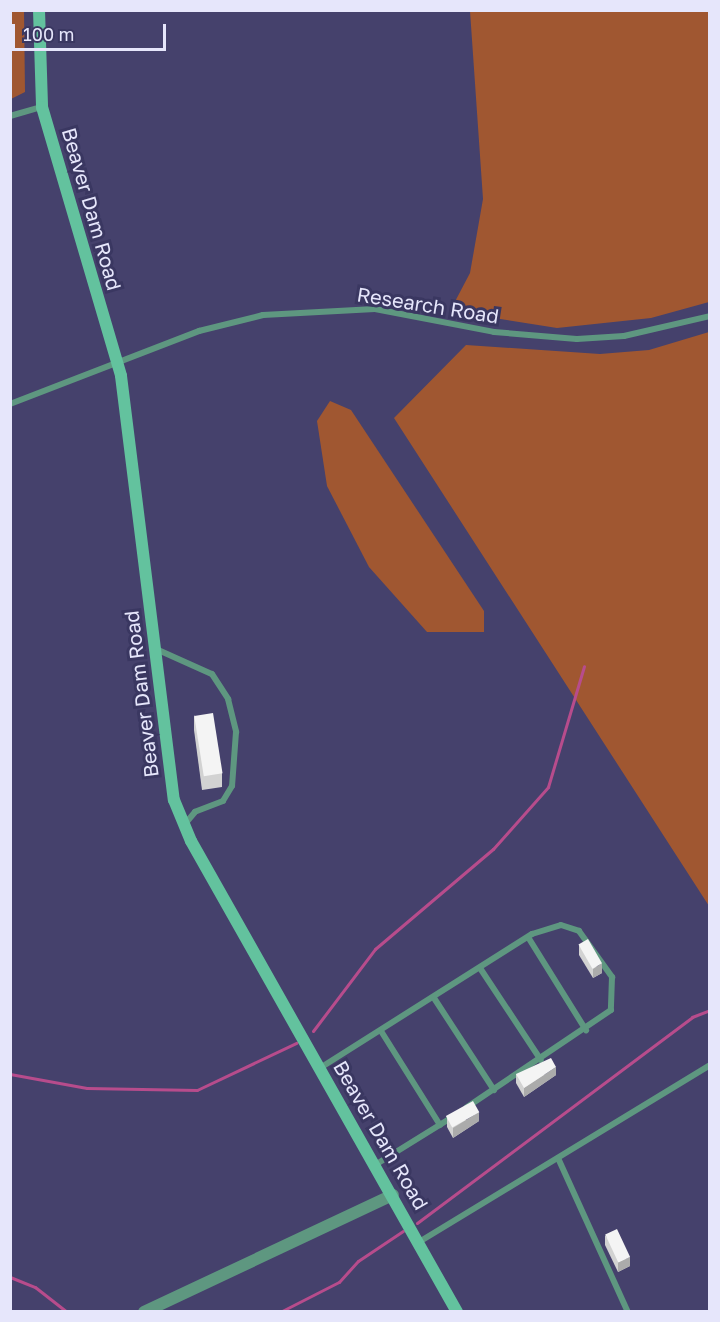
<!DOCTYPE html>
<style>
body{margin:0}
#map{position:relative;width:720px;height:1322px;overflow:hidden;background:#45416c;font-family:"Golos Text",sans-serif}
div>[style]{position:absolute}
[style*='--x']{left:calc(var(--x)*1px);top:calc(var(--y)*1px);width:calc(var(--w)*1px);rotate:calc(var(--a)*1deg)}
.green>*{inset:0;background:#a05731}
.stream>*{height:3px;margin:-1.5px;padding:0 1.5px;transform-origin:1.5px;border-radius:1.5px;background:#b74c8c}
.lane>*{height:6px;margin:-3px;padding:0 3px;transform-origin:3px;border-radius:3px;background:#5e9780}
.street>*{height:12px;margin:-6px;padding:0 6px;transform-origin:6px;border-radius:6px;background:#5e9780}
.secondary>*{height:12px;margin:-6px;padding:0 6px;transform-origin:6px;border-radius:6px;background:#63c29e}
.wall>*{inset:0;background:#d2d2d2}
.shaded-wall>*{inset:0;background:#ababab}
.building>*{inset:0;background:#f4f4f4;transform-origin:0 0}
span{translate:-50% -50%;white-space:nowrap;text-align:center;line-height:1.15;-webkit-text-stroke:6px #3a3761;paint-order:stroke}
.street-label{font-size:20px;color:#e6e6fb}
.frame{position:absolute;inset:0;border:12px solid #e6e6fb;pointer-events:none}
.scale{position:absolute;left:12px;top:24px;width:154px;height:27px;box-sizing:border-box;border:3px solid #e6e6fb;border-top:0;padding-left:8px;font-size:18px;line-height:21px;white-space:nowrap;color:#e6e6fb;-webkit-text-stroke:4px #3a3761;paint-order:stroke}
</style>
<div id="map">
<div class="green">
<i style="clip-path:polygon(11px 10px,24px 11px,25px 92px,11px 99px)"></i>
<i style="clip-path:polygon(470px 11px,709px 11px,709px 302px,651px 318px,557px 328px,450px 311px,470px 273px,483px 199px)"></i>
<i style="clip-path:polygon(709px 332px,710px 332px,709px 906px,394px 418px,466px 345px,600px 354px,649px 350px)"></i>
<i style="clip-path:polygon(330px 401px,351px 410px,484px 611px,484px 632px,427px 632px,369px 567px,327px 486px,317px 421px)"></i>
</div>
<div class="stream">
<i style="--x:313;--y:1031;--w:103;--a:-52.9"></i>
<i style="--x:375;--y:949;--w:155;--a:-40.3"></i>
<i style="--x:493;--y:849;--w:83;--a:-48.4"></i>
<i style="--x:548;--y:787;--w:126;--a:-73.4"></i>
<i style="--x:10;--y:1074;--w:78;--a:10.3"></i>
<i style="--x:87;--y:1088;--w:110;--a:1"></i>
<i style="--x:197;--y:1090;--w:110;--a:-25.4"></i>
<i style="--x:417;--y:1223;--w:344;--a:-36.8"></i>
<i style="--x:692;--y:1017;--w:19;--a:-21"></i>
<i style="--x:10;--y:1277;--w:27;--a:22"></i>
<i style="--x:35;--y:1287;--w:41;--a:38"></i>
<i style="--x:280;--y:1312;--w:66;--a:-27"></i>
<i style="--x:339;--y:1282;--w:28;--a:-48"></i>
<i style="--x:358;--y:1261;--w:54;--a:-33.7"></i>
</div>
<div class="lane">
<i style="--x:10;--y:116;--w:33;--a:-16"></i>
<i style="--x:10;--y:404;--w:203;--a:-21.1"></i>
<i style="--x:199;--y:331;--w:66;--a:-14"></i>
<i style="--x:263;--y:315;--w:112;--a:-3.1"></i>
<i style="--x:375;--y:309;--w:121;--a:10.9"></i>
<i style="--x:494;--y:332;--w:83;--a:4.8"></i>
<i style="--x:577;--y:339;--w:47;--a:-3.7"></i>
<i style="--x:624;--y:336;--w:88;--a:-13.1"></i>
<i style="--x:156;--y:649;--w:61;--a:24.1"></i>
<i style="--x:212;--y:674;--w:30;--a:57"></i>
<i style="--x:228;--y:699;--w:34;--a:76"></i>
<i style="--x:236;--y:732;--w:54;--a:94.2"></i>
<i style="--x:232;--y:786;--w:17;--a:121"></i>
<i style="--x:223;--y:801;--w:30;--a:159"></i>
<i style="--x:195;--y:812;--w:17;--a:130"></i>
<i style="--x:528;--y:937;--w:110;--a:58.1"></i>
<i style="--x:480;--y:968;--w:110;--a:56.5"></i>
<i style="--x:434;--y:998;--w:110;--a:56.9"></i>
<i style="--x:381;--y:1031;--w:111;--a:57.9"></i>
<i style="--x:320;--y:1068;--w:251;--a:-32.3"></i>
<i style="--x:532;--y:934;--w:30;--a:-17"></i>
<i style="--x:561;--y:925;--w:19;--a:18"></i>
<i style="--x:579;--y:931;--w:57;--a:54.3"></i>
<i style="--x:612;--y:977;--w:33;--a:92"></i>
<i style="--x:611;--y:1010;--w:174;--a:146"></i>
<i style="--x:558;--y:1158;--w:169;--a:65.6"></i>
<i style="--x:375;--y:1165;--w:93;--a:-31.8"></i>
<i style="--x:419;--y:1242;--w:341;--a:-31.3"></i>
</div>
<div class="street">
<i style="--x:144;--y:1312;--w:275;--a:-25.2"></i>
</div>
<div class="secondary">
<i style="--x:39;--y:10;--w:97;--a:88.2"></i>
<i style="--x:42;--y:107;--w:280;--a:73.6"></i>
<i style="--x:121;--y:376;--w:427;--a:82.9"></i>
<i style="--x:174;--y:800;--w:44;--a:67.5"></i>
<i style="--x:191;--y:841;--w:541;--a:60.54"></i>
</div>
<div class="wall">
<i style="clip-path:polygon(194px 715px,222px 773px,222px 787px,202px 790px,194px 730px)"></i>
<i style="clip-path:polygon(579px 945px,602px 973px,593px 978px,579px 955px)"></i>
<i style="clip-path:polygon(516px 1074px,556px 1075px,524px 1097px,516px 1083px)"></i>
<i style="clip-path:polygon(447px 1118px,479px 1121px,453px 1138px,447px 1127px)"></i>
<i style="clip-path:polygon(605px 1235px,630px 1266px,618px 1272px,605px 1245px)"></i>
</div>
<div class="shaded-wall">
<i style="clip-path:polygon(602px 963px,602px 973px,593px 978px,593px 969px)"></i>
<i style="clip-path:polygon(556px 1067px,556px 1075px,524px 1097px,524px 1088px)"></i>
<i style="clip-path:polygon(479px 1112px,479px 1121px,453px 1138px,453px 1128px)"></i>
<i style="clip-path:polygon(630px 1257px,630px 1266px,618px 1272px,618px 1262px)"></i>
</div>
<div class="building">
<i style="left:213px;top:713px;width:61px;height:19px;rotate:81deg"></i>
<i style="left:588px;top:939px;width:28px;height:11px;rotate:60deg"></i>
<i style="clip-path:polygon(551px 1058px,556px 1067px,524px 1088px,516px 1074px)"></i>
<i style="left:473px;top:1101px;width:13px;height:31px;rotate:61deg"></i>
<i style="left:617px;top:1229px;width:31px;height:13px;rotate:65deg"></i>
</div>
<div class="street-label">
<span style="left:92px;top:209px;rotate:74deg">Beaver Dam Road</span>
<span style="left:428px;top:305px;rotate:9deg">Research Road</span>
<span style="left:141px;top:694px;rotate:-97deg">Beaver Dam Road</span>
<span style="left:381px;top:1135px;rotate:60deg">Beaver Dam Road</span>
</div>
<div class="frame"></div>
<div class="scale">100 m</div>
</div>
